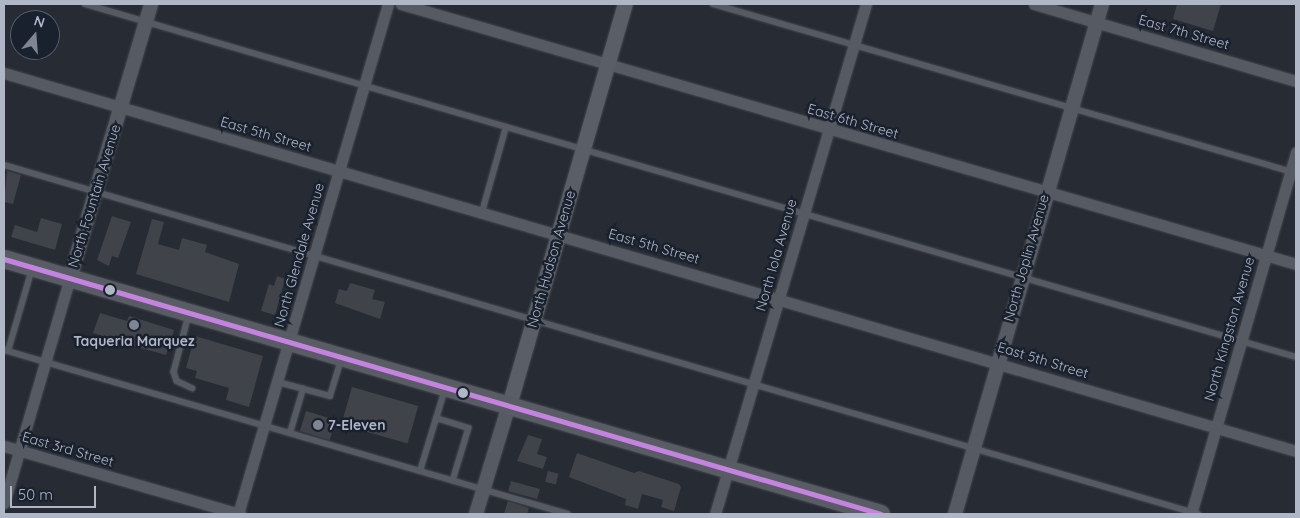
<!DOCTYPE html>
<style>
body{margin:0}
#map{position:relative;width:1300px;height:518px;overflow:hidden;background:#272b33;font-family:Quicksand,sans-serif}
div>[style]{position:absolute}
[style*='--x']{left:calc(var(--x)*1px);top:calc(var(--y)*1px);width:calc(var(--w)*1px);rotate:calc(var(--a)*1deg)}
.building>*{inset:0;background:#40434a;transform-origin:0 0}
.roads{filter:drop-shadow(0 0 1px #44474e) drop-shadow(0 0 1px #44474e)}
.service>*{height:5.5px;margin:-2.75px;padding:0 2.75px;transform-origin:2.75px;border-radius:2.75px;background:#565a62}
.minor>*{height:11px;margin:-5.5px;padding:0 5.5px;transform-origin:5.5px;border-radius:5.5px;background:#565a62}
.tertiary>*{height:14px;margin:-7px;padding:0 7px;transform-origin:7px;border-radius:7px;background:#565a62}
.secondary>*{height:15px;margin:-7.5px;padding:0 7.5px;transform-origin:7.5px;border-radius:7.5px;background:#5a5e67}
.primary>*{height:18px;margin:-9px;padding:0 9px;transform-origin:9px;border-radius:9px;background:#595c64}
.bus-1>*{height:5px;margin:-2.5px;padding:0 2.5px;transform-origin:2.5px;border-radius:2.5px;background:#c483df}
.dots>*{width:14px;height:14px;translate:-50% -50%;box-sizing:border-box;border:2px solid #1a212e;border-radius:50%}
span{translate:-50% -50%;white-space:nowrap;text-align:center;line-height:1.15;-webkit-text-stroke:5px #1a212e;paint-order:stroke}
.street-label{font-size:14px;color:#afb6c6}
.poi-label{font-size:14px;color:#afb6c6;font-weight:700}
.left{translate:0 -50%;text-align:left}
.frame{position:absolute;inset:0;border:5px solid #afb6c6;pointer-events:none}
.north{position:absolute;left:10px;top:10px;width:50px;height:50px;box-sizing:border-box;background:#1a212e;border:1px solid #565d6b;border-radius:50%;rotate:18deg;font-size:14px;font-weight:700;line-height:20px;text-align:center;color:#afb6c6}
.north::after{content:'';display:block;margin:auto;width:18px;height:22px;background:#7f8593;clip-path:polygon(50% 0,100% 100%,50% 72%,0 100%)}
.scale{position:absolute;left:10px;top:486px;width:86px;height:22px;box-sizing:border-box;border:2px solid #afb6c6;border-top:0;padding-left:6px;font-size:15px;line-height:18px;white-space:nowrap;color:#afb6c6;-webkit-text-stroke:4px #1a212e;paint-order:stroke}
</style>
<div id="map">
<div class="building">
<i style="clip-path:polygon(1177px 4px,1221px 4px,1213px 31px,1173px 19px)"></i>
<i style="clip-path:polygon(7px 171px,21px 175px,13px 204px,4px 202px)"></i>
<i style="clip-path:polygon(112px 216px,131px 222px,118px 258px,112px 256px,109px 266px,97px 260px)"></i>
<i style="clip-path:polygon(41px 218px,62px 224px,55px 250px,11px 237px,15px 225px,37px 232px)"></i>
<i style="clip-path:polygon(152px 219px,164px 222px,158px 244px,179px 250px,182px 238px,207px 245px,205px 252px,239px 264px,229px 302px,136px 274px)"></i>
<i style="clip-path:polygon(277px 276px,285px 279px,275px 315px,261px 311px,269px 284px,274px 286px)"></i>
<i style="clip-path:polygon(350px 283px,375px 290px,372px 299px,385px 302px,380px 319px,335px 303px,339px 289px,347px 291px)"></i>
<i style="clip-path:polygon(100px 313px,127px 321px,129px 316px,174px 330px,166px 355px,133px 346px,132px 349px,121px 346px,122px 342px,93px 333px)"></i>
<i style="clip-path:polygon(195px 336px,263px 356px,249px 407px,226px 400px,229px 388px,195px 378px,197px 371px,186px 368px)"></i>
<i style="left:352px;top:387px;width:69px;height:39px;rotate:16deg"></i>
<i style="left:306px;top:411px;width:31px;height:21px;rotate:17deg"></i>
<i style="clip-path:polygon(528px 435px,542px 439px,537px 454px,547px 457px,543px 469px,517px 461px)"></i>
<i style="clip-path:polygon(577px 453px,634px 473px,639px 471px,679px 484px,681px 487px,674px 511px,661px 507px,663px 500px,642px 494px,638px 509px,625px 505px,626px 499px,569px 477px)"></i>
<i style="left:548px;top:471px;width:11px;height:11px;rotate:15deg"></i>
<i style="clip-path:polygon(511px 481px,540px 489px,537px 499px,511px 492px,508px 491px)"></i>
<i style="clip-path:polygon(508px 501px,529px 508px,527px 514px,504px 514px)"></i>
</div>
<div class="roads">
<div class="service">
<i style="--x:85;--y:4;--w:1261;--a:16.25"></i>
<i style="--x:713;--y:4;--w:607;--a:16.17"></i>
<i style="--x:4;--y:165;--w:1244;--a:16.29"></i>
<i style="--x:482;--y:212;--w:88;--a:-74.2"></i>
<i style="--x:189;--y:315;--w:59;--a:104.7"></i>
<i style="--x:174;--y:372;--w:9;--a:72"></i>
<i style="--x:177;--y:381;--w:17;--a:25"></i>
<i style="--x:4;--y:350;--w:587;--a:16.21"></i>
<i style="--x:8;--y:351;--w:85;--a:-73.7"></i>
<i style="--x:278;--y:382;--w:54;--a:15.1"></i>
<i style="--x:330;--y:396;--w:39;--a:-73"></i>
<i style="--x:436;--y:418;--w:34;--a:17"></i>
<i style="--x:469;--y:428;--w:55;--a:106.8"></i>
<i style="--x:290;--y:433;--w:46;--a:-73.5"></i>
<i style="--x:420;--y:471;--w:86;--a:-73"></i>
</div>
<div class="minor">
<i style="--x:401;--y:4;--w:932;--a:16.2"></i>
<i style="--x:1034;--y:4;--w:273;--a:16.4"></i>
<i style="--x:4;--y:73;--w:1346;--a:16.31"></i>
<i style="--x:4;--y:446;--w:246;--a:16.1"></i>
<i style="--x:4;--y:503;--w:234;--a:-73.7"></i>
<i style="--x:238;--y:514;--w:532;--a:-73.61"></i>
<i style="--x:715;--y:514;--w:532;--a:-73.51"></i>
<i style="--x:1191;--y:514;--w:377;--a:-73.8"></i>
</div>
<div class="tertiary">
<i style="--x:70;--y:278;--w:286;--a:-73.5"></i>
<i style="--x:476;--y:514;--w:121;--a:-73.2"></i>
<i style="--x:955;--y:514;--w:531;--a:-73.92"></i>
</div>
<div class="secondary">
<i style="--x:511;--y:398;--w:410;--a:-73.9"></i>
</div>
<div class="primary">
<i style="--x:4;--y:259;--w:913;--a:16.21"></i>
</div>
</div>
<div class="bus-1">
<i style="--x:4;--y:259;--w:913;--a:16.21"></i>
</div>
<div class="dots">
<i style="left:110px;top:290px;background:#afb6c6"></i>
<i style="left:134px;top:325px;background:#7f8593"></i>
<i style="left:463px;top:393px;background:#afb6c6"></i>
<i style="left:318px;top:425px;background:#7f8593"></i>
</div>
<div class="street-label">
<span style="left:1184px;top:32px;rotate:16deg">East 7th Street</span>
<span style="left:853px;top:121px;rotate:16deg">East 6th Street</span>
<span style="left:266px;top:134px;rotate:16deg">East 5th Street</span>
<span style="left:94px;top:196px;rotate:-73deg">North Fountain Avenue</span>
<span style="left:654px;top:246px;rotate:16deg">East 5th Street</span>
<span style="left:299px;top:255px;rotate:-74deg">North Glendale Avenue</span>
<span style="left:776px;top:255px;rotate:-74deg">North Iola Avenue</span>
<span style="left:1026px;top:258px;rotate:-74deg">North Joplin Avenue</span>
<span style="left:551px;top:259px;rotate:-74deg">North Hudson Avenue</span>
<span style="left:1229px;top:329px;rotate:-74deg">North Kingston Avenue</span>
<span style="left:1043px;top:360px;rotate:17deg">East 5th Street</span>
<span style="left:68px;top:449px;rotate:16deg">East 3rd Street</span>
</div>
<div class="poi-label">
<span style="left:134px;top:341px">Taqueria Marquez</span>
<span class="left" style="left:328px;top:425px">7-Eleven</span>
</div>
<div class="frame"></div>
<div class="north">N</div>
<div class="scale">50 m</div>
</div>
